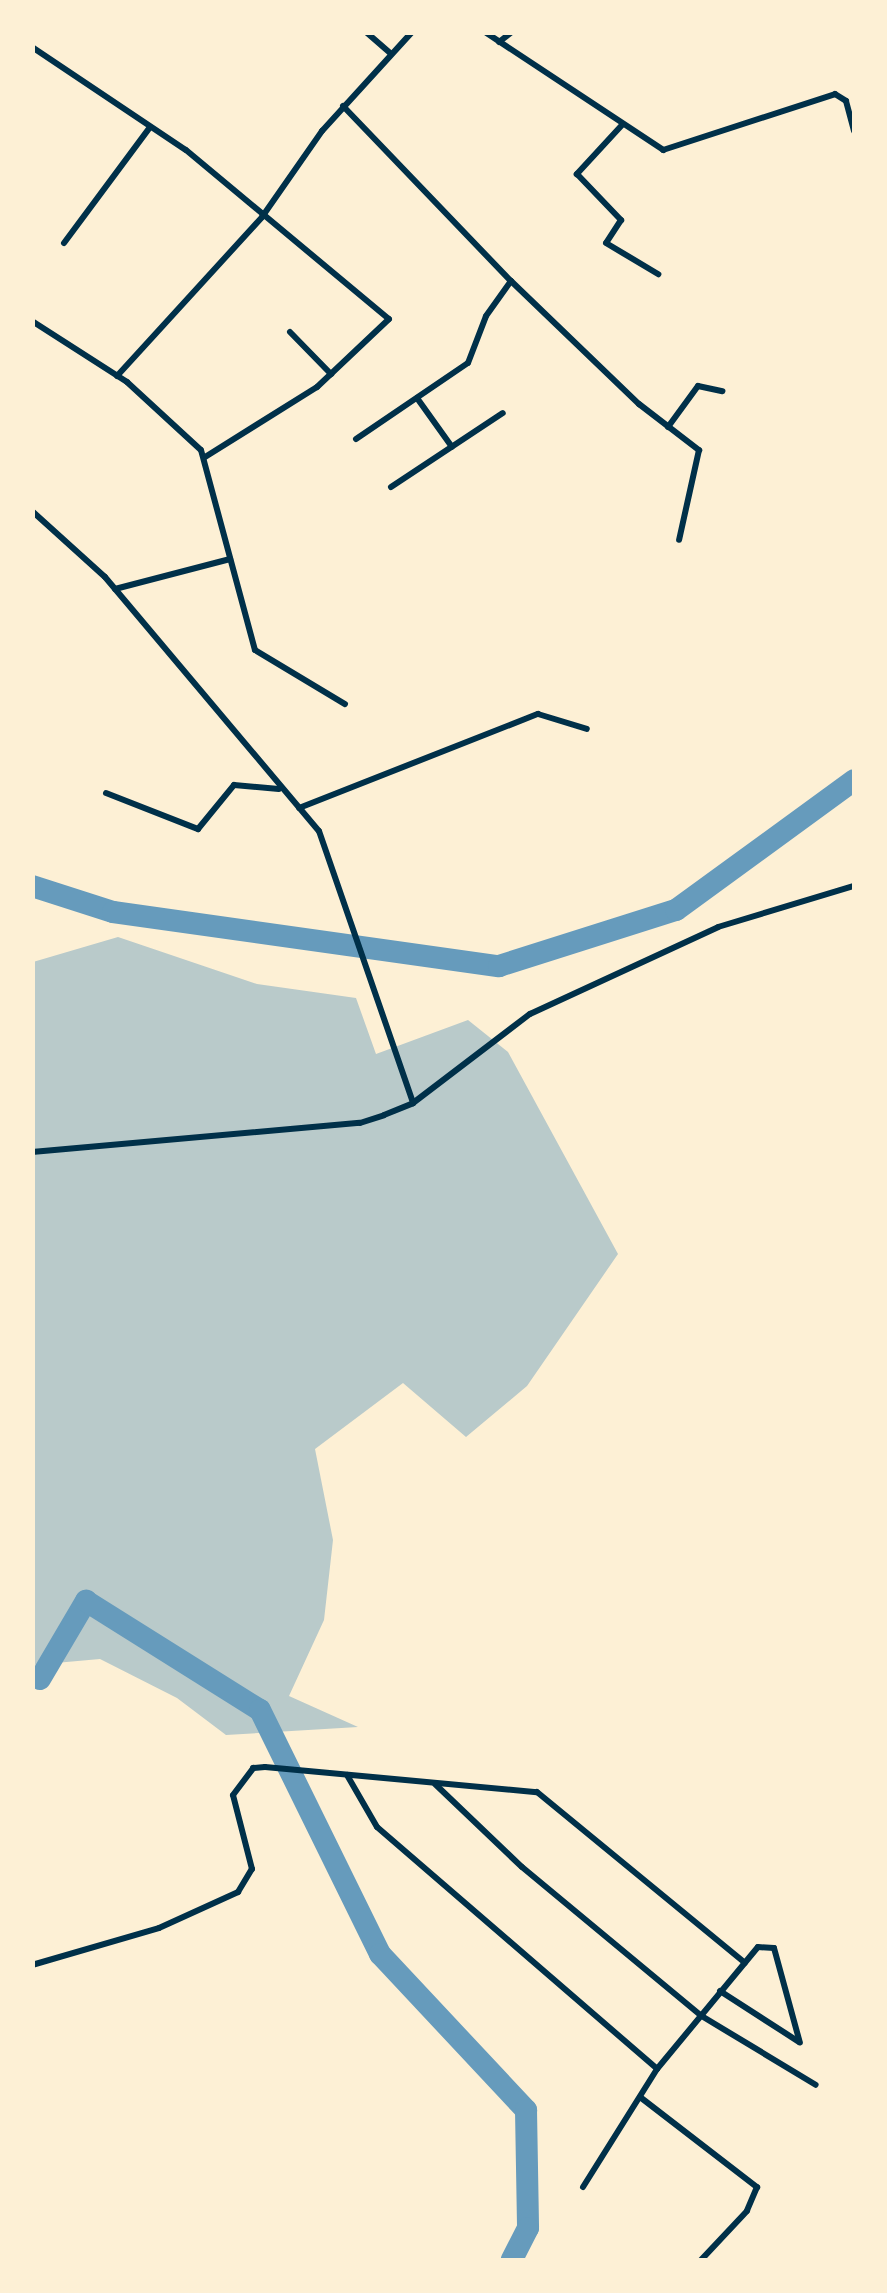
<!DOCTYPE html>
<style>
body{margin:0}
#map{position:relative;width:887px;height:2293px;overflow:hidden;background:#fdf0d5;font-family:Barlow,sans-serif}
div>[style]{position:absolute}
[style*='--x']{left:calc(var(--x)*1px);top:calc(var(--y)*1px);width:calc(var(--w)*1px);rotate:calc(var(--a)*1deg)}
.green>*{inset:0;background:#b9caca}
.river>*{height:22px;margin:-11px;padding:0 11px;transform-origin:11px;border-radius:11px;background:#669bbc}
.minor>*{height:6px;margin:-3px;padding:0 3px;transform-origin:3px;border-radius:3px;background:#003049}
span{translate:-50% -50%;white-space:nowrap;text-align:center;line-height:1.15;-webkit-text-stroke:10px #fdf0d5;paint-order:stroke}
.frame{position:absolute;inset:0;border:35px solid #fdf0d5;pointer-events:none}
</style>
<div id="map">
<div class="green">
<i style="clip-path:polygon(118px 937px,257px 984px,356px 998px,376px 1054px,468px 1020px,508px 1052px,618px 1254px,527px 1386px,466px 1437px,403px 1383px,315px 1449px,333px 1540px,324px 1620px,289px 1696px,358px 1727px,226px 1735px,177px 1698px,100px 1659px,33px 1665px,33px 962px)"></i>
</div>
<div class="river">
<i style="--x:32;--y:886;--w:85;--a:17.8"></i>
<i style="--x:113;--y:912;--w:390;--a:8"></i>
<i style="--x:499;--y:966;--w:186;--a:-17.6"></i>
<i style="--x:676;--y:910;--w:220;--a:-36.1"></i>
<i style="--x:40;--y:1679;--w:91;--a:-59.5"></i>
<i style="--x:86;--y:1601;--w:205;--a:32.1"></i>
<i style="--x:260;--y:1710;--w:272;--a:63.8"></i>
<i style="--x:380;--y:1954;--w:214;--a:46.9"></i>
<i style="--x:526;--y:2110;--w:118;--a:89"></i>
<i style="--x:528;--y:2228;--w:36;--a:117"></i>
</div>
<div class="minor">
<i style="--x:366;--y:32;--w:32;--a:41"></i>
<i style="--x:485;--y:32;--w:214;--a:33.5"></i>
<i style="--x:663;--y:150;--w:181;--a:-18"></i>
<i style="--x:835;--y:94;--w:13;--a:32"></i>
<i style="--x:846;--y:101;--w:31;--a:75"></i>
<i style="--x:499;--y:42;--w:16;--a:-38"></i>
<i style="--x:32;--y:47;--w:185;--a:33.8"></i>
<i style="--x:186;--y:150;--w:264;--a:39.8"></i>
<i style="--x:389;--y:319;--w:99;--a:136.6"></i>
<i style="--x:317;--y:387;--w:132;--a:148"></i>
<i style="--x:343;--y:106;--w:243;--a:46.2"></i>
<i style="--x:511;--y:281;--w:178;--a:43.9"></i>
<i style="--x:639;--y:404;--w:76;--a:37.5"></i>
<i style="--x:699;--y:450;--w:92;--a:102.5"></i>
<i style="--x:622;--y:125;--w:67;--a:132.6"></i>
<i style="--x:577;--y:174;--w:64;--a:46.3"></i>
<i style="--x:621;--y:220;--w:27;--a:123"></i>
<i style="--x:606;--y:243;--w:61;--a:30.8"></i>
<i style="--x:64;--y:243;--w:144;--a:-53.4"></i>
<i style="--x:32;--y:321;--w:113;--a:32.7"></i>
<i style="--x:127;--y:382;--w:100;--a:42.6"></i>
<i style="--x:201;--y:450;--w:207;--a:74.9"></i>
<i style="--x:255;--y:650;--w:105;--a:31"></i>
<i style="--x:290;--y:332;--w:59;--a:45.7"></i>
<i style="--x:117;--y:376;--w:215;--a:-47.6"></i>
<i style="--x:262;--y:217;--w:105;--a:-55.1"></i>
<i style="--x:322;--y:131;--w:134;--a:-47.7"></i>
<i style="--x:417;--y:398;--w:60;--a:54.5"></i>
<i style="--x:668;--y:427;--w:51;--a:-53.8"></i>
<i style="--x:698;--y:386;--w:25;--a:12"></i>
<i style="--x:356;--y:439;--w:135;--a:-34.2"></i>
<i style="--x:468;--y:363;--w:50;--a:-69"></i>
<i style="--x:486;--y:316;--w:43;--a:-54.5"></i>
<i style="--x:391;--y:487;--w:134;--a:-33.5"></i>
<i style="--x:32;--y:511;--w:98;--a:42.1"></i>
<i style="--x:105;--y:577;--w:332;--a:49.9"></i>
<i style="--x:319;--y:831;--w:288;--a:70.9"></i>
<i style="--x:115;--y:589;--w:119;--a:-14.6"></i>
<i style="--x:106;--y:793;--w:99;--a:21.4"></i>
<i style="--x:198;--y:829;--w:57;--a:-50.7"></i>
<i style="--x:234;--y:785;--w:45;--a:5.1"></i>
<i style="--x:299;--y:808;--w:257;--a:-21.5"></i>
<i style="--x:538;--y:714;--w:51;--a:17"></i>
<i style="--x:32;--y:1152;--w:329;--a:-5.1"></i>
<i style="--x:360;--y:1123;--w:25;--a:-18"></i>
<i style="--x:384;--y:1115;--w:31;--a:-22"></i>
<i style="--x:413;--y:1103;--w:147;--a:-37.3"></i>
<i style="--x:530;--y:1014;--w:207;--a:-24.8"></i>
<i style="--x:718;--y:927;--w:142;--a:-16.8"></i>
<i style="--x:347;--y:1775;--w:60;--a:60"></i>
<i style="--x:377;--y:1827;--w:370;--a:40.8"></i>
<i style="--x:435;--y:1784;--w:120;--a:43.7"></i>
<i style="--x:522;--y:1867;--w:231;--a:39.7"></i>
<i style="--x:700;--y:2015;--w:135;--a:31.1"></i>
<i style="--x:32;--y:1965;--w:132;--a:-16.2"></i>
<i style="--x:159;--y:1928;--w:87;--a:-24.5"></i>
<i style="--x:238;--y:1892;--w:27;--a:-59"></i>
<i style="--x:252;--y:1869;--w:76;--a:-104.4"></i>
<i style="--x:233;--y:1795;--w:34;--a:-53"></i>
<i style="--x:253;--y:1768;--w:12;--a:-5"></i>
<i style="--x:265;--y:1767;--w:273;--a:5.3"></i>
<i style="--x:537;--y:1792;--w:269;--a:39.4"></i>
<i style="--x:720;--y:1991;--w:94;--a:32.8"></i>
<i style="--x:640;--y:2097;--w:148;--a:37.6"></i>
<i style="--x:757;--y:2187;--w:26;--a:113"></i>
<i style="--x:747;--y:2211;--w:67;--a:133.2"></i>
<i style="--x:583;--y:2187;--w:139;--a:-57.9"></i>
<i style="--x:657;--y:2069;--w:158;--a:-50.4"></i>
<i style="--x:758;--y:1947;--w:16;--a:4"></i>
<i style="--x:774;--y:1948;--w:98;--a:74.7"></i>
</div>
<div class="frame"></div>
</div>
